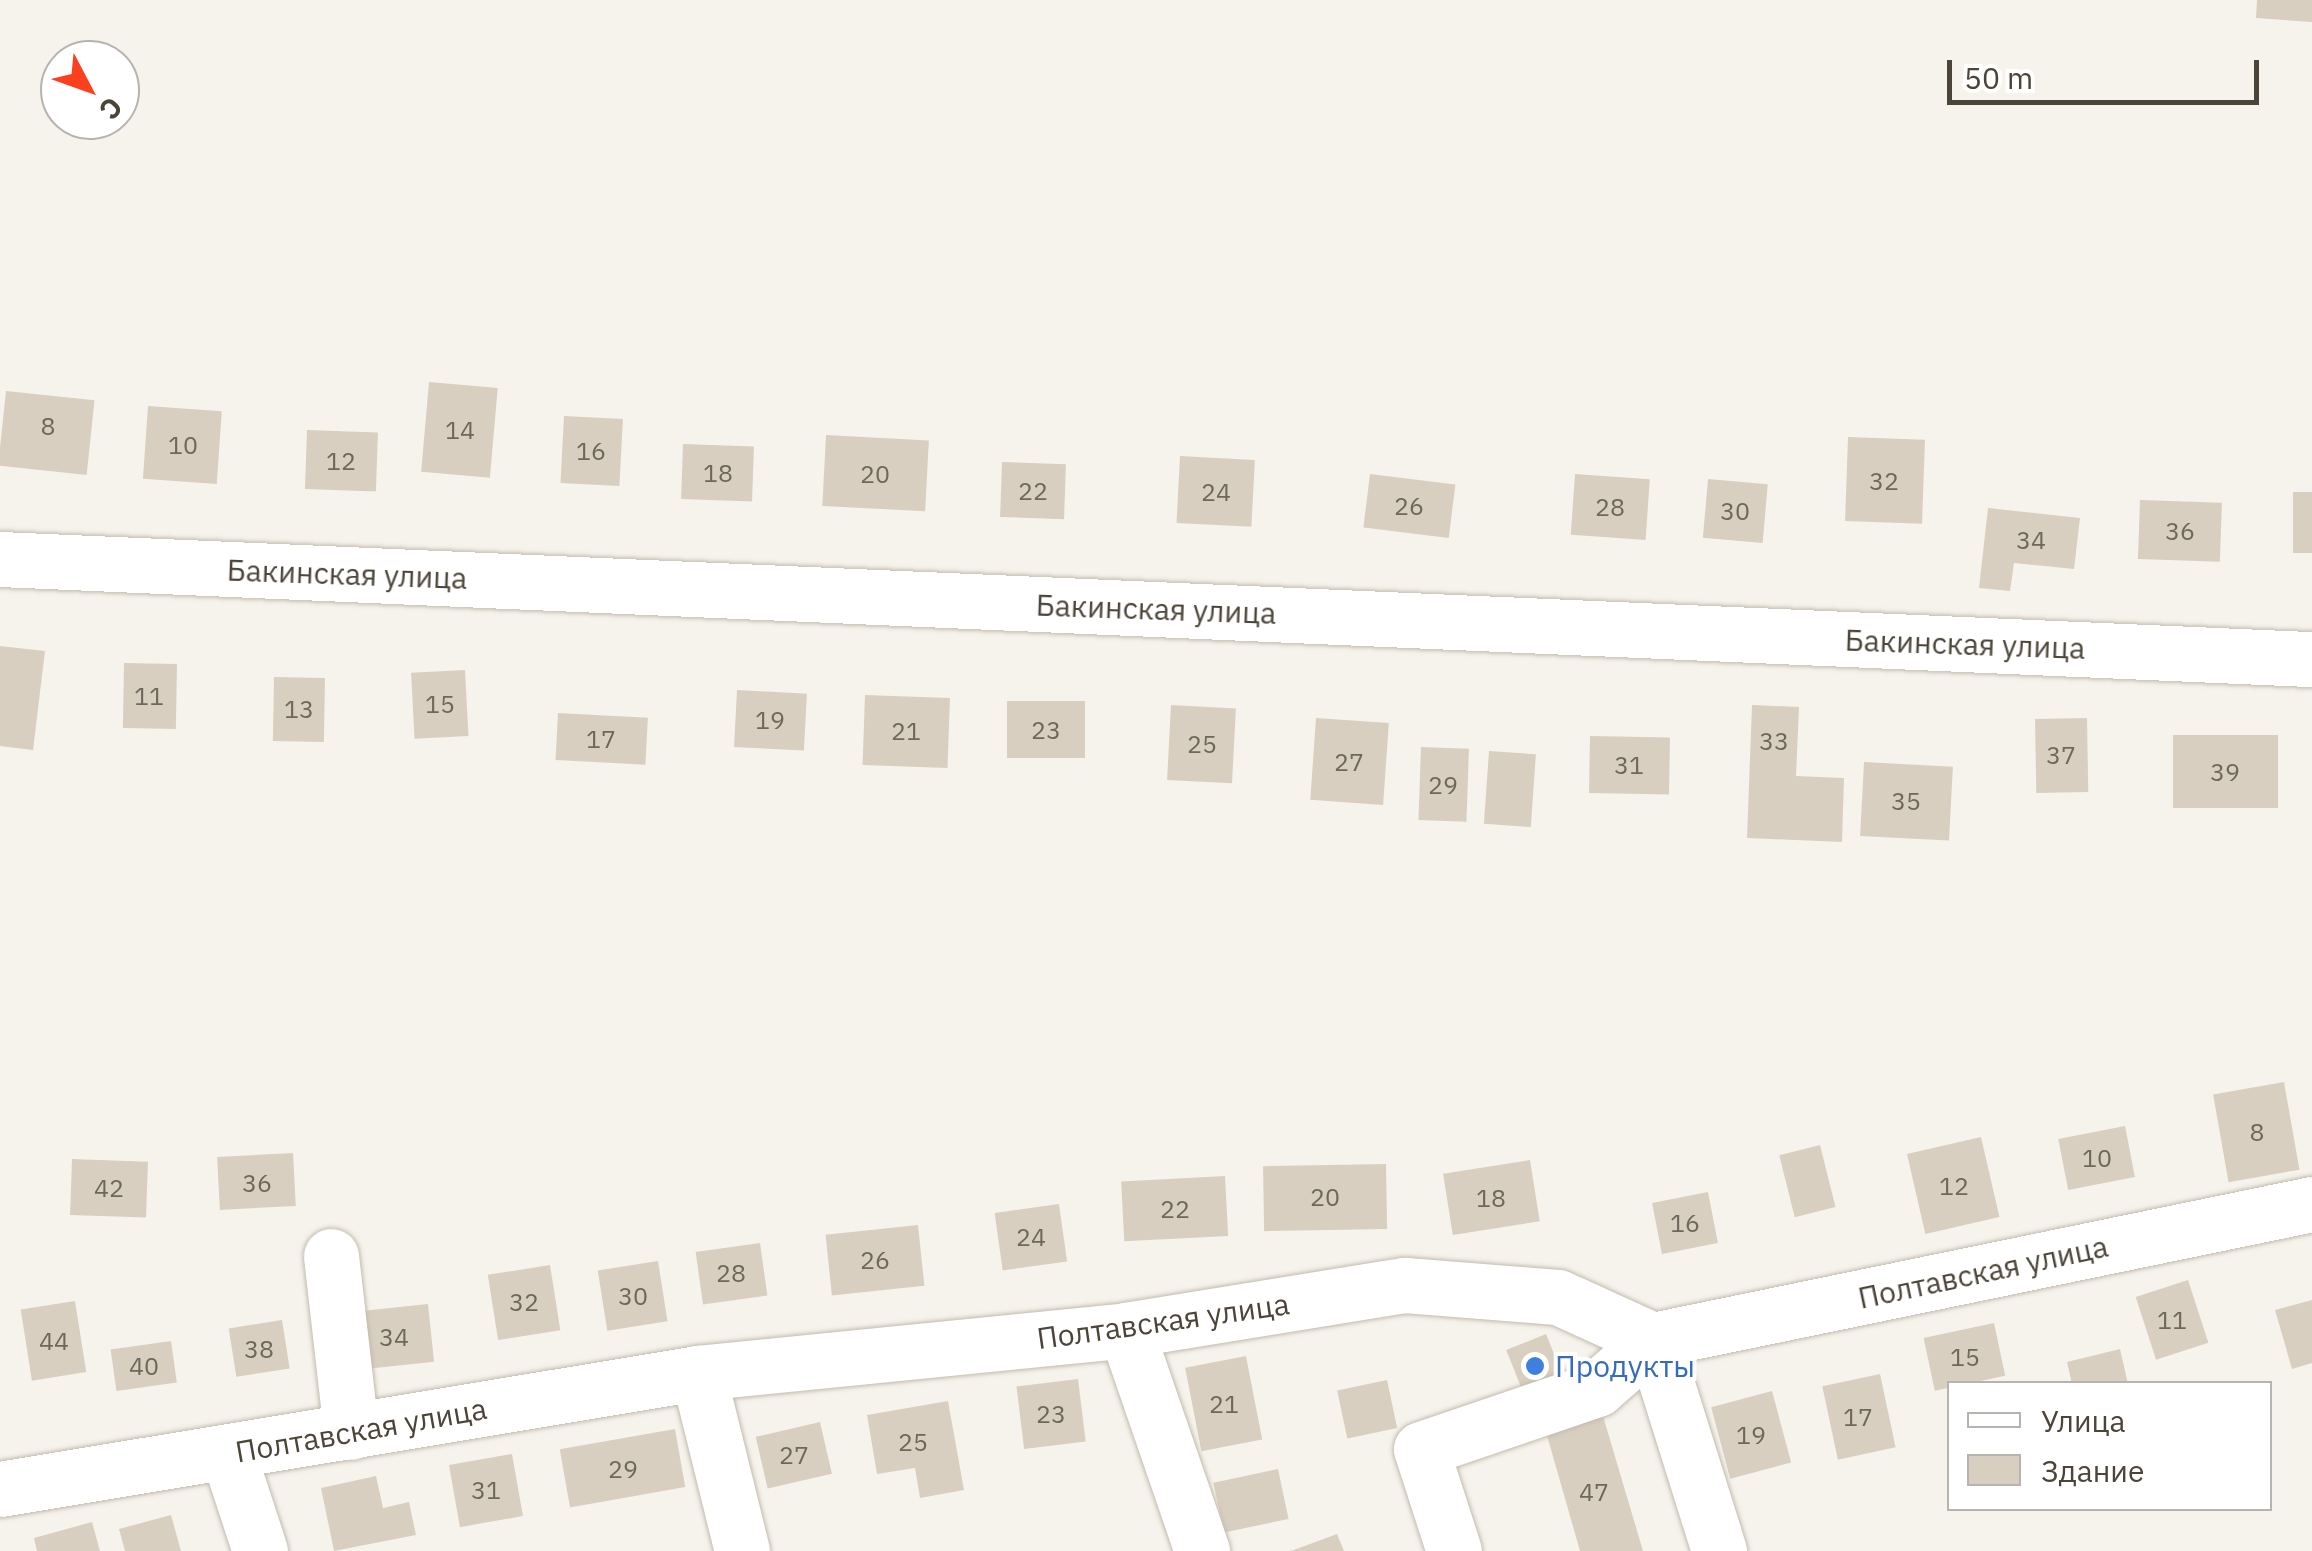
<!DOCTYPE html>
<meta charset="utf-8">
<style>
body{margin:0}
#map{position:relative;width:2312px;height:1551px;overflow:hidden;background:#f6f3ec;font-family:"IBM Plex Sans",sans-serif}
div>[style]{position:absolute}
[style*='--x']{left:calc(var(--x)*1px);top:calc(var(--y)*1px);width:calc(var(--w)*1px);rotate:calc(var(--a)*1deg)}
.building>*{inset:0;background:#d8cfc1;transform-origin:0 0}
.roads{filter:drop-shadow(0 0 2px #c2bbae) drop-shadow(0 0 2px #c2bbae)}
.minor>*{height:55px;margin:-27.5px;padding:0 27.5px;transform-origin:27.5px;border-radius:27.5px;background:#fff}
.dots>*{width:28px;height:28px;translate:-50% -50%;box-sizing:border-box;border:5px solid #fff;border-radius:50%}
span{translate:-50% -50%;white-space:nowrap;text-align:center;line-height:1.15;-webkit-text-stroke:8px #fff;paint-order:stroke}
.number-label{font-size:25px;color:#6e675b}
.number-label span{-webkit-text-stroke-width:0}
.street-label{font-size:30px;color:#4b4439}
.shop-label{font-size:30px;color:#366cbe}
.left{translate:0 -50%;text-align:left}
.legend{position:absolute;left:1947px;top:1381px;width:325px;height:130px;box-sizing:border-box;background:#fff;border:2px solid #b7b4b0;margin:0;padding:12px 18px;list-style:none;font-size:30px;color:#4b4439}
.legend li{display:flex;align-items:center;gap:20px;height:50px}
.legend b{width:50px;border:2px solid #b7b4b0}
.north{position:absolute;left:40px;top:40px;width:100px;height:100px;box-sizing:border-box;background:#fff;border:2px solid #b7b4b0;border-radius:50%;rotate:131deg;font-size:28px;font-weight:700;line-height:40px;text-align:center;color:#4b4439}
.north::after{content:'';display:block;margin:auto;width:35px;height:45px;background:#fc3f1d;clip-path:polygon(50% 0,100% 100%,50% 72%,0 100%)}
.scale{position:absolute;left:1947px;top:60px;width:312px;height:45px;box-sizing:border-box;border:5px solid #4b4439;border-top:0;padding-left:12px;font-size:30px;line-height:35px;white-space:nowrap;color:#4b4439;-webkit-text-stroke:8px #fff;paint-order:stroke}
</style>
<div id="map">
<div class="building">
<i style="clip-path:polygon(2257px 0,2312px 0,2312px 22px,2256px 18px)"></i>
<i style="left:429px;top:382px;width:69px;height:90px;rotate:5deg"></i>
<i style="left:6px;top:391px;width:89px;height:75px;rotate:6deg"></i>
<i style="left:148px;top:406px;width:74px;height:73px;rotate:4deg"></i>
<i style="left:564px;top:416px;width:59px;height:67px;rotate:3deg"></i>
<i style="left:307px;top:430px;width:71px;height:59px;rotate:2deg"></i>
<i style="left:826px;top:435px;width:103px;height:71px;rotate:3deg"></i>
<i style="left:1848px;top:437px;width:77px;height:84px;rotate:2deg"></i>
<i style="left:683px;top:444px;width:71px;height:55px;rotate:2deg"></i>
<i style="left:1180px;top:456px;width:75px;height:67px;rotate:3deg"></i>
<i style="left:1002px;top:462px;width:64px;height:55px;rotate:2deg"></i>
<i style="left:1370px;top:474px;width:86px;height:54px;rotate:7deg"></i>
<i style="left:1575px;top:474px;width:75px;height:61px;rotate:4deg"></i>
<i style="left:1708px;top:479px;width:60px;height:59px;rotate:5deg"></i>
<i style="left:2293px;top:492px;width:19px;height:61px"></i>
<i style="left:2140px;top:500px;width:82px;height:59px;rotate:2deg"></i>
<i style="clip-path:polygon(1988px 508px,2080px 518px,2074px 569px,2014px 563px,2010px 591px,1979px 588px)"></i>
<i style="clip-path:polygon(0 646px,45px 651px,33px 750px,0 746px)"></i>
<i style="left:124px;top:663px;width:53px;height:65px;rotate:1deg"></i>
<i style="left:465px;top:670px;width:66px;height:54px;rotate:87deg"></i>
<i style="left:274px;top:677px;width:51px;height:64px;rotate:1deg"></i>
<i style="left:737px;top:690px;width:70px;height:57px;rotate:3deg"></i>
<i style="left:865px;top:695px;width:85px;height:70px;rotate:2deg"></i>
<i style="left:1085px;top:701px;width:57px;height:78px;rotate:90deg"></i>
<i style="left:1171px;top:705px;width:65px;height:75px;rotate:3deg"></i>
<i style="clip-path:polygon(1752px 705px,1799px 707px,1796px 776px,1844px 778px,1842px 842px,1747px 838px)"></i>
<i style="left:558px;top:713px;width:90px;height:47px;rotate:3deg"></i>
<i style="left:1316px;top:718px;width:73px;height:82px;rotate:4deg"></i>
<i style="left:2087px;top:718px;width:74px;height:52px;rotate:89deg"></i>
<i style="left:2173px;top:735px;width:105px;height:73px"></i>
<i style="left:1590px;top:736px;width:80px;height:57px;rotate:1deg"></i>
<i style="left:1421px;top:747px;width:48px;height:73px;rotate:2deg"></i>
<i style="left:1489px;top:751px;width:47px;height:73px;rotate:4deg"></i>
<i style="left:1864px;top:762px;width:89px;height:74px;rotate:3deg"></i>
<i style="left:2284px;top:1082px;width:89px;height:72px;rotate:80deg"></i>
<i style="left:2125px;top:1126px;width:52px;height:68px;rotate:79deg"></i>
<i style="left:1981px;top:1137px;width:82px;height:76px;rotate:77deg"></i>
<i style="left:1820px;top:1145px;width:64px;height:42px;rotate:76deg"></i>
<i style="left:293px;top:1153px;width:53px;height:76px;rotate:87deg"></i>
<i style="left:72px;top:1159px;width:76px;height:56px;rotate:2deg"></i>
<i style="left:1530px;top:1160px;width:62px;height:88px;rotate:81deg"></i>
<i style="left:1386px;top:1164px;width:65px;height:123px;rotate:89deg"></i>
<i style="left:1225px;top:1176px;width:60px;height:104px;rotate:87deg"></i>
<i style="left:1708px;top:1192px;width:52px;height:57px;rotate:79deg"></i>
<i style="left:1059px;top:1204px;width:58px;height:65px;rotate:82deg"></i>
<i style="left:918px;top:1225px;width:61px;height:93px;rotate:84deg"></i>
<i style="left:760px;top:1243px;width:53px;height:65px;rotate:82deg"></i>
<i style="left:658px;top:1261px;width:61px;height:61px;rotate:81deg"></i>
<i style="left:550px;top:1265px;width:66px;height:63px;rotate:81deg"></i>
<i style="left:2188px;top:1280px;width:66px;height:55px;rotate:72deg"></i>
<i style="clip-path:polygon(2312px 1300px,2312px 1363px,2292px 1369px,2275px 1310px)"></i>
<i style="left:75px;top:1301px;width:72px;height:55px;rotate:81deg"></i>
<i style="left:428px;top:1304px;width:58px;height:74px;rotate:84deg"></i>
<i style="left:282px;top:1320px;width:49px;height:54px;rotate:81deg"></i>
<i style="left:1994px;top:1323px;width:54px;height:72px;rotate:78deg"></i>
<i style="left:1546px;top:1334px;width:52px;height:43px;rotate:68deg"></i>
<i style="left:171px;top:1341px;width:42px;height:61px;rotate:82deg"></i>
<i style="clip-path:polygon(2120px 1349px,2128px 1384px,2072px 1384px,2067px 1362px)"></i>
<i style="left:1246px;top:1356px;width:85px;height:62px;rotate:79deg"></i>
<i style="left:1880px;top:1374px;width:75px;height:59px;rotate:78deg"></i>
<i style="left:1078px;top:1379px;width:63px;height:62px;rotate:83deg"></i>
<i style="left:1387px;top:1380px;width:49px;height:51px;rotate:78deg"></i>
<i style="left:1772px;top:1391px;width:74px;height:63px;rotate:75deg"></i>
<i style="clip-path:polygon(948px 1401px,964px 1490px,920px 1498px,915px 1468px,877px 1474px,867px 1415px)"></i>
<i style="clip-path:polygon(1603px 1416px,1643px 1551px,1580px 1551px,1546px 1432px)"></i>
<i style="left:820px;top:1422px;width:53px;height:66px;rotate:77deg"></i>
<i style="left:675px;top:1429px;width:59px;height:117px;rotate:80deg"></i>
<i style="left:512px;top:1454px;width:63px;height:64px;rotate:80deg"></i>
<i style="left:1278px;top:1469px;width:51px;height:66px;rotate:78deg"></i>
<i style="clip-path:polygon(376px 1476px,383px 1508px,409px 1502px,416px 1535px,334px 1551px,321px 1488px)"></i>
<i style="clip-path:polygon(171px 1515px,181px 1551px,125px 1551px,119px 1529px)"></i>
<i style="clip-path:polygon(92px 1522px,100px 1551px,37px 1551px,34px 1538px)"></i>
<i style="clip-path:polygon(1337px 1534px,1344px 1551px,1291px 1551px)"></i>
</div>
<div class="roads">
<div class="minor">
<i style="--x:0;--y:559;--w:2314;--a:2.48"></i>
<i style="--x:331;--y:1256;--w:177;--a:83.5"></i>
<i style="--x:1126;--y:1330;--w:234;--a:71"></i>
<i style="--x:698;--y:1373;--w:183;--a:76.1"></i>
<i style="--x:228;--y:1453;--w:103;--a:71.9"></i>
<i style="--x:0;--y:1489;--w:708;--a:-9.44"></i>
<i style="--x:698;--y:1373;--w:430;--a:-5.7"></i>
<i style="--x:1126;--y:1330;--w:283;--a:-9.2"></i>
<i style="--x:1405;--y:1285;--w:153;--a:4.5"></i>
<i style="--x:1558;--y:1297;--w:104;--a:24.4"></i>
<i style="--x:1653;--y:1340;--w:673;--a:-11.66"></i>
<i style="--x:1454;--y:1551;--w:107;--a:-107.9"></i>
<i style="--x:1421;--y:1449;--w:186;--a:-18.8"></i>
<i style="--x:1597;--y:1389;--w:74;--a:-41.2"></i>
<i style="--x:1653;--y:1340;--w:221;--a:72.6"></i>
</div>
</div>
<div class="dots">
<i style="left:1535px;top:1366px;background:#3f7fe0"></i>
</div>
<div class="number-label">
<span style="left:48px;top:426px">8</span>
<span style="left:460px;top:430px">14</span>
<span style="left:183px;top:445px">10</span>
<span style="left:591px;top:451px">16</span>
<span style="left:341px;top:461px">12</span>
<span style="left:718px;top:473px">18</span>
<span style="left:875px;top:474px">20</span>
<span style="left:1884px;top:481px">32</span>
<span style="left:1033px;top:491px">22</span>
<span style="left:1216px;top:492px">24</span>
<span style="left:1409px;top:506px">26</span>
<span style="left:1610px;top:507px">28</span>
<span style="left:1735px;top:511px">30</span>
<span style="left:2180px;top:531px">36</span>
<span style="left:2031px;top:540px">34</span>
<span style="left:149px;top:696px">11</span>
<span style="left:440px;top:704px">15</span>
<span style="left:299px;top:709px">13</span>
<span style="left:770px;top:720px">19</span>
<span style="left:1046px;top:730px">23</span>
<span style="left:906px;top:731px">21</span>
<span style="left:601px;top:739px">17</span>
<span style="left:1774px;top:741px">33</span>
<span style="left:1202px;top:744px">25</span>
<span style="left:2061px;top:755px">37</span>
<span style="left:1349px;top:762px">27</span>
<span style="left:1629px;top:765px">31</span>
<span style="left:2225px;top:772px">39</span>
<span style="left:1443px;top:785px">29</span>
<span style="left:1906px;top:801px">35</span>
<span style="left:2257px;top:1132px">8</span>
<span style="left:2097px;top:1158px">10</span>
<span style="left:257px;top:1183px">36</span>
<span style="left:1954px;top:1186px">12</span>
<span style="left:109px;top:1188px">42</span>
<span style="left:1325px;top:1197px">20</span>
<span style="left:1491px;top:1198px">18</span>
<span style="left:1175px;top:1209px">22</span>
<span style="left:1685px;top:1223px">16</span>
<span style="left:1031px;top:1237px">24</span>
<span style="left:875px;top:1260px">26</span>
<span style="left:731px;top:1273px">28</span>
<span style="left:633px;top:1296px">30</span>
<span style="left:524px;top:1302px">32</span>
<span style="left:2172px;top:1320px">11</span>
<span style="left:394px;top:1337px">34</span>
<span style="left:54px;top:1341px">44</span>
<span style="left:259px;top:1349px">38</span>
<span style="left:1965px;top:1357px">15</span>
<span style="left:144px;top:1366px">40</span>
<span style="left:1224px;top:1404px">21</span>
<span style="left:1051px;top:1414px">23</span>
<span style="left:1858px;top:1417px">17</span>
<span style="left:1751px;top:1435px">19</span>
<span style="left:913px;top:1442px">25</span>
<span style="left:794px;top:1455px">27</span>
<span style="left:623px;top:1469px">29</span>
<span style="left:486px;top:1490px">31</span>
<span style="left:1594px;top:1492px">47</span>
</div>
<div class="street-label">
<span style="left:347px;top:574px;rotate:2deg">Бакинская улица</span>
<span style="left:1156px;top:609px;rotate:2deg">Бакинская улица</span>
<span style="left:1965px;top:644px;rotate:2deg">Бакинская улица</span>
<span style="left:1983px;top:1272px;rotate:-12deg">Полтавская улица</span>
<span style="left:1163px;top:1321px;rotate:-8deg">Полтавская улица</span>
<span style="left:361px;top:1430px;rotate:-10deg">Полтавская улица</span>
</div>
<div class="shop-label">
<span class="left" style="left:1555px;top:1366px">Продукты</span>
</div>
<ul class="legend">
<li><b style="height:12px;background:#fff"></b>Улица</li>
<li><b style="height:28px;background:#d8cfc1"></b>Здание</li>
</ul>
<div class="north">С</div>
<div class="scale">50 m</div>
</div>
